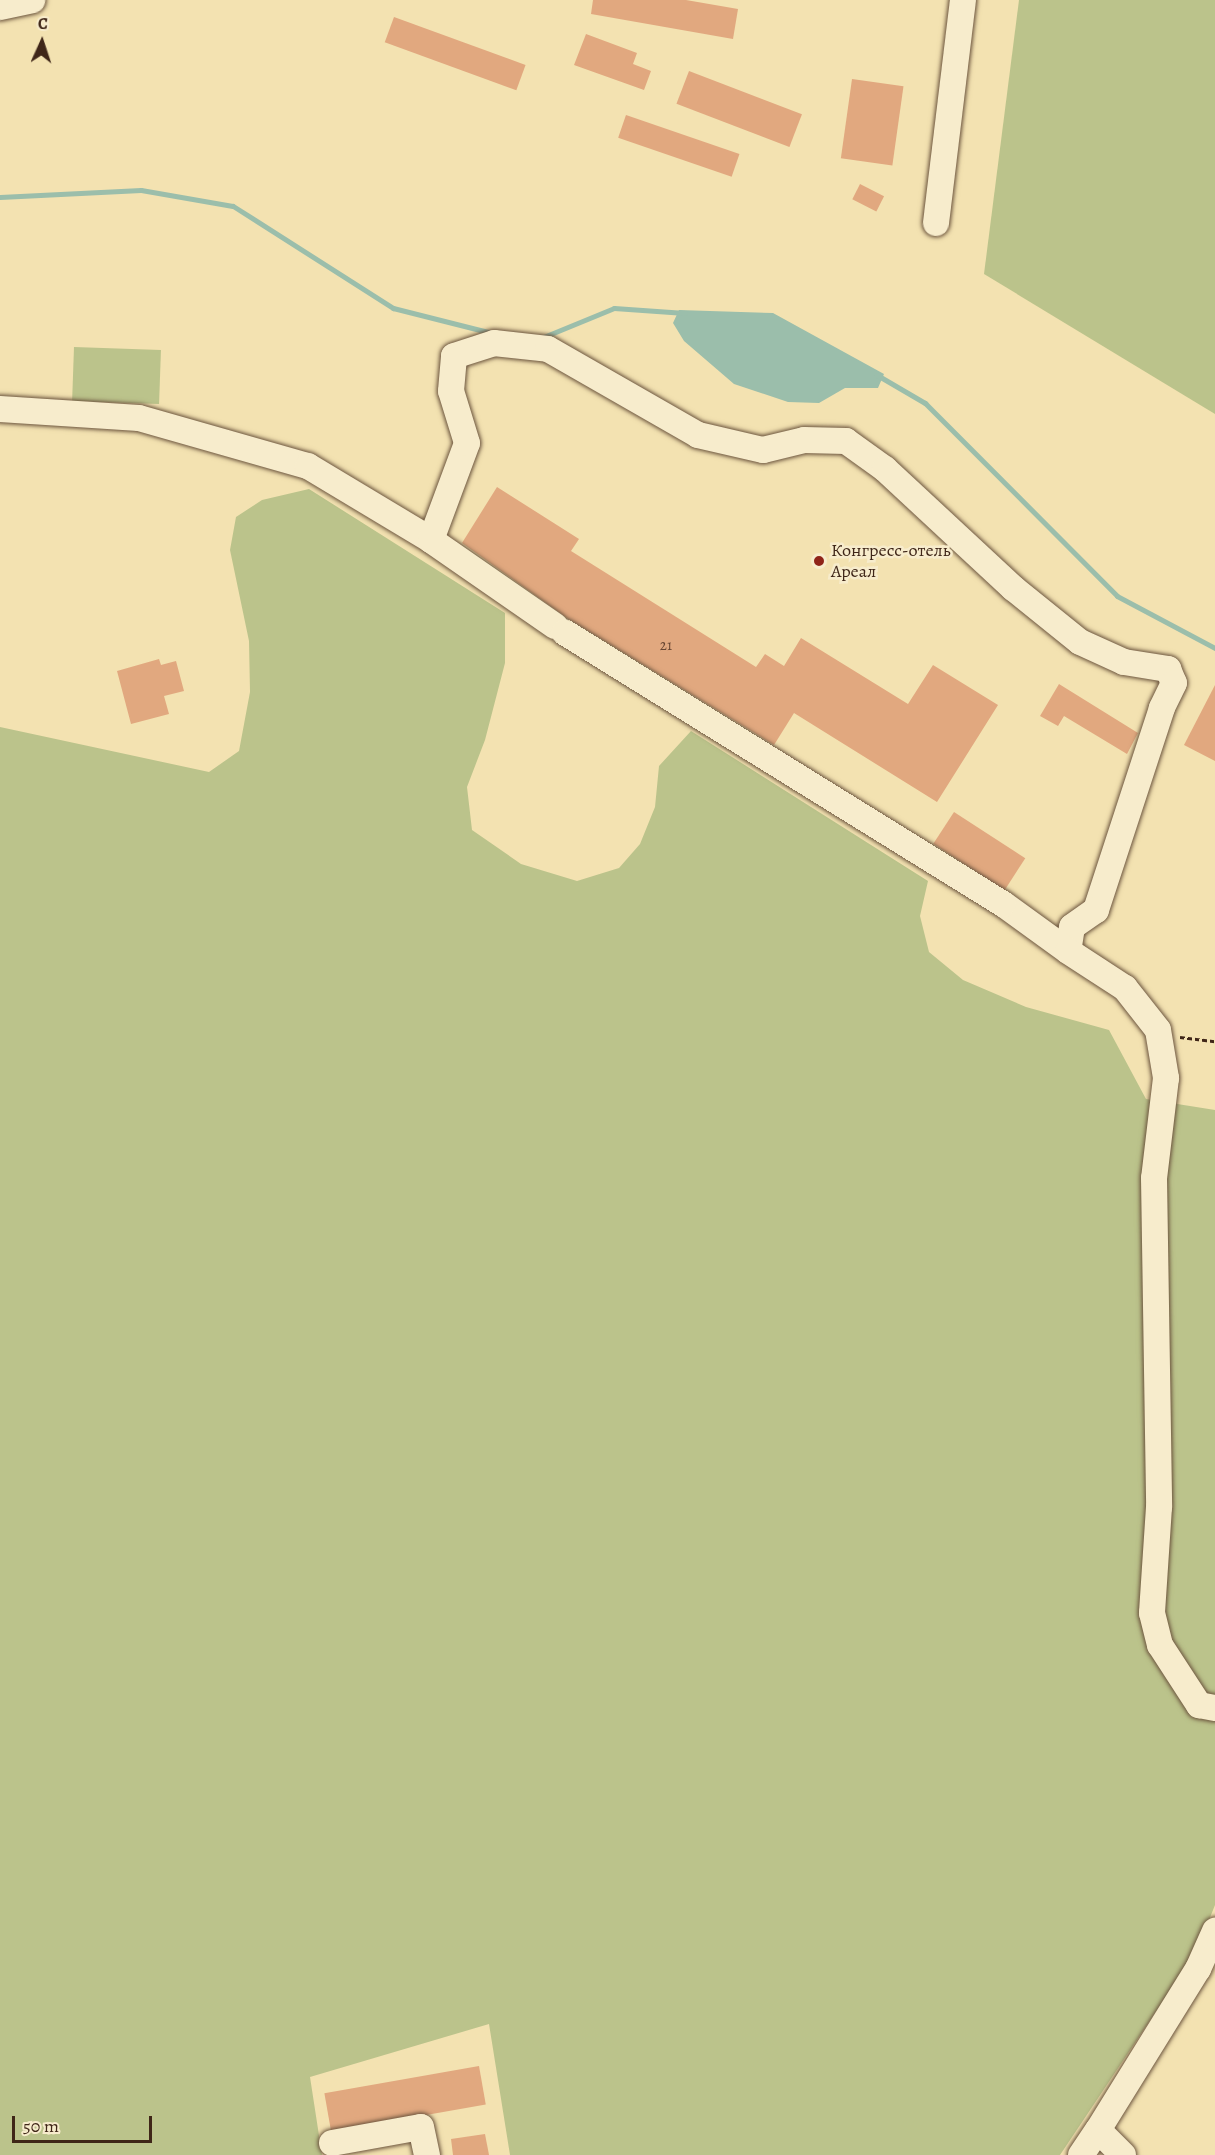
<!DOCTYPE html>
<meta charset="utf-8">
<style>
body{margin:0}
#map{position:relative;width:1215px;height:2155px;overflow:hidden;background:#f3e2b1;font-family:Alegreya,serif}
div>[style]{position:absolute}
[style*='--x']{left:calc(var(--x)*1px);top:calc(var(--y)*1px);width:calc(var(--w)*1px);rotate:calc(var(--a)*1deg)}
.green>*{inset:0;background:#bbc38b;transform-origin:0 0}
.water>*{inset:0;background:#9bbeab}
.stream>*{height:5px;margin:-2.5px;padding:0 2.5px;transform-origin:2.5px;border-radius:2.5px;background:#9bbeab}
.building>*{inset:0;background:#e1a87f;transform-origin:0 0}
.path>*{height:3px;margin-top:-1.5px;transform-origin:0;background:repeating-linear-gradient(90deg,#3f2618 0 4.5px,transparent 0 7.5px)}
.roads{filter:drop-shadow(0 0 2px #6c553e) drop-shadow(0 0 2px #6c553e)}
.minor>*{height:26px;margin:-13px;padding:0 13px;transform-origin:13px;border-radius:13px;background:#f7eccc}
.dots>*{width:16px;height:16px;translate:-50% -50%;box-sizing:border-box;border:3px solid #f7eccc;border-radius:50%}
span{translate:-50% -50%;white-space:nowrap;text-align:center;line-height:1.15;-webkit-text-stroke:5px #f7eccc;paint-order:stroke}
.number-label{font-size:15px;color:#684632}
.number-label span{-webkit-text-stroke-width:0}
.poi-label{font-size:18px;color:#3f2618}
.left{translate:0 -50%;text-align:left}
.north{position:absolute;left:12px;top:12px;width:60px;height:60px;-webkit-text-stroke:4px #f7eccc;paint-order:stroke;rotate:3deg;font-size:16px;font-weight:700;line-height:24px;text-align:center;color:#3f2618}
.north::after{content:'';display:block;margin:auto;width:21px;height:27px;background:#3f2618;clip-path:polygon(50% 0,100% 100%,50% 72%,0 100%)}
.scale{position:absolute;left:12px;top:2116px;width:140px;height:27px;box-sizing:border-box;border:3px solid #3f2618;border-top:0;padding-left:8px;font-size:18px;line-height:21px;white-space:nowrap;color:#3f2618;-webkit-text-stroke:4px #f7eccc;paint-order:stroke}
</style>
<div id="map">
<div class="green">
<i style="clip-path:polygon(1019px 0,1215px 0,1215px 414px,984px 274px)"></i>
<i style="left:74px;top:347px;width:87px;height:54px;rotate:2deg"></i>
<i style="clip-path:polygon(309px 489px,505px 613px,505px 663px,485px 740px,467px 787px,472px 830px,521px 864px,577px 881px,619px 868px,640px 844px,655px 807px,659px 766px,691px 731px,928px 881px,920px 916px,929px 952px,963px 980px,1026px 1007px,1109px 1030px,1146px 1099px,1215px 1110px,1215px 1905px,1197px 1950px,1060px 2155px,510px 2155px,489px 2024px,310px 2077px,322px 2155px,0 2155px,0 727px,209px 772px,239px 751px,250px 692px,249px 641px,230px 550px,236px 517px,262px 500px)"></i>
</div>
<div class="water">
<i style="clip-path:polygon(679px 310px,773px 313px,884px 374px,878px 388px,845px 388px,819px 403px,788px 402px,734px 384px,684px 341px,673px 323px)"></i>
</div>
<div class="stream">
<i style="--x:0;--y:197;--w:141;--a:-2.8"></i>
<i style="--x:141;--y:190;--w:93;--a:9.9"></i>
<i style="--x:233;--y:206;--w:190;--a:32.5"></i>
<i style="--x:393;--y:308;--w:102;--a:14.2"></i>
<i style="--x:541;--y:338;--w:79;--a:-22.3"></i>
<i style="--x:614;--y:308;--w:71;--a:4"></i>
<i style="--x:877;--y:375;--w:56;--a:30.3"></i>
<i style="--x:925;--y:403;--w:272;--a:45.1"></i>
<i style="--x:1117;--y:596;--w:111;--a:28"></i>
</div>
<div class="building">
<i style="clip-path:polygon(593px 0,686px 0,738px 9px,733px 39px,591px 14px)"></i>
<i style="left:394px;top:17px;width:140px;height:27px;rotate:20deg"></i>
<i style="clip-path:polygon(586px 34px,637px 53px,633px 64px,651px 71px,644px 90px,574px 65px)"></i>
<i style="left:689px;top:71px;width:121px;height:35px;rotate:21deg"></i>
<i style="left:852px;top:79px;width:52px;height:80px;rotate:8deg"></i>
<i style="left:626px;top:115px;width:120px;height:24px;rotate:19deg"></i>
<i style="left:860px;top:184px;width:27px;height:17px;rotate:27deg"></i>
<i style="clip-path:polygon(497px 487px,579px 539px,571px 551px,756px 667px,765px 654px,784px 666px,801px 638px,908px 704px,933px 665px,998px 705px,937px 802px,794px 713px,774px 745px,567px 618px,462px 543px)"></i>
<i style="clip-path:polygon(159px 659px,161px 665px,176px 661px,184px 691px,164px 696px,169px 714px,131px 724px,117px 671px)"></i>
<i style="clip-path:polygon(1059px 684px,1138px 733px,1127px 754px,1064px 716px,1058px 726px,1040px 716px)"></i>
<i style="clip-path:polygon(1215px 685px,1215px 761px,1184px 745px)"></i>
<i style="left:954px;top:812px;width:85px;height:38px;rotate:33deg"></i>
<i style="left:479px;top:2066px;width:39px;height:157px;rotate:80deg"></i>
<i style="clip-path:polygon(485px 2134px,489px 2155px,453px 2155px,451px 2139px)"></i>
</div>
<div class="path">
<i style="--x:1180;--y:1037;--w:35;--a:7"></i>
</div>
<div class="roads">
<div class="minor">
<i style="--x:0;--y:7;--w:33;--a:-12"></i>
<i style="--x:936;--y:223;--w:225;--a:-83.1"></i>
<i style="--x:0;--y:409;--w:139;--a:3.7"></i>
<i style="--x:139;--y:418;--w:176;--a:15.9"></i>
<i style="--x:308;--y:466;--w:144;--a:31"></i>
<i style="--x:555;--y:626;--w:151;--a:-145.3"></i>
<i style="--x:431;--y:540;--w:103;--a:-69.6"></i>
<i style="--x:467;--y:443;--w:54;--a:-107.1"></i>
<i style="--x:451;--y:391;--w:35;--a:-85"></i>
<i style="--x:454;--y:356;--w:42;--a:-18"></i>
<i style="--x:494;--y:343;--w:54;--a:6.3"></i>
<i style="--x:548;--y:349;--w:173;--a:29.8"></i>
<i style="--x:698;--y:435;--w:67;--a:13"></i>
<i style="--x:763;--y:450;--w:42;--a:-13.7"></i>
<i style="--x:804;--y:440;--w:42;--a:1.4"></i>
<i style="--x:846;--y:441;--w:48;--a:35.7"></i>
<i style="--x:885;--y:469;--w:175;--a:42.9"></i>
<i style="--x:1013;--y:588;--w:86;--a:38.9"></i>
<i style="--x:1080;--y:642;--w:48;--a:24.4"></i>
<i style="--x:1124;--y:662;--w:45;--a:9"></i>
<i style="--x:1168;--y:669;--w:15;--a:67"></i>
<i style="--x:1174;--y:683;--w:28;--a:116"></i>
<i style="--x:1162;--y:708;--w:213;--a:108.1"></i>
<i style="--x:1096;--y:910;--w:29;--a:145"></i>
<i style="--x:1072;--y:927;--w:24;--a:99"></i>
<i style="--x:1068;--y:951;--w:80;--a:-144.1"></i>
<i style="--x:1003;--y:904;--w:516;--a:-148.22"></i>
<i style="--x:1068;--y:951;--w:68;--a:33"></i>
<i style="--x:1125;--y:988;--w:53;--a:51.8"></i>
<i style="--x:1158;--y:1030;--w:49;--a:80.5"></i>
<i style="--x:1166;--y:1078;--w:101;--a:96.8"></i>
<i style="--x:1154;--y:1178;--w:329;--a:89.1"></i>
<i style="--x:1159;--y:1507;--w:106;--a:93.8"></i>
<i style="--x:1152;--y:1613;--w:33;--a:76"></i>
<i style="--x:1160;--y:1645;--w:72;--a:57"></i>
<i style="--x:1199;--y:1705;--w:16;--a:11"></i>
<i style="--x:332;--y:2143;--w:90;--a:-10.2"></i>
<i style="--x:421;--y:2127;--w:29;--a:78"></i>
<i style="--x:1081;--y:2155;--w:30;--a:-56"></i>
<i style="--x:1123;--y:2155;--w:35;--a:-135"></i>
<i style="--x:1098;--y:2130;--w:190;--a:-58.2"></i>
<i style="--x:1198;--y:1969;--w:42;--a:-65.9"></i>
</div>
</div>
<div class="dots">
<i style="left:819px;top:561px;background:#8f2418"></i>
</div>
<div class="number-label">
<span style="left:666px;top:646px">21</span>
</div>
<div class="poi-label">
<span class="left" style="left:831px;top:561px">Конгресс-отель<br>Ареал</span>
</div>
<div class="north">С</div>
<div class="scale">50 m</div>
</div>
